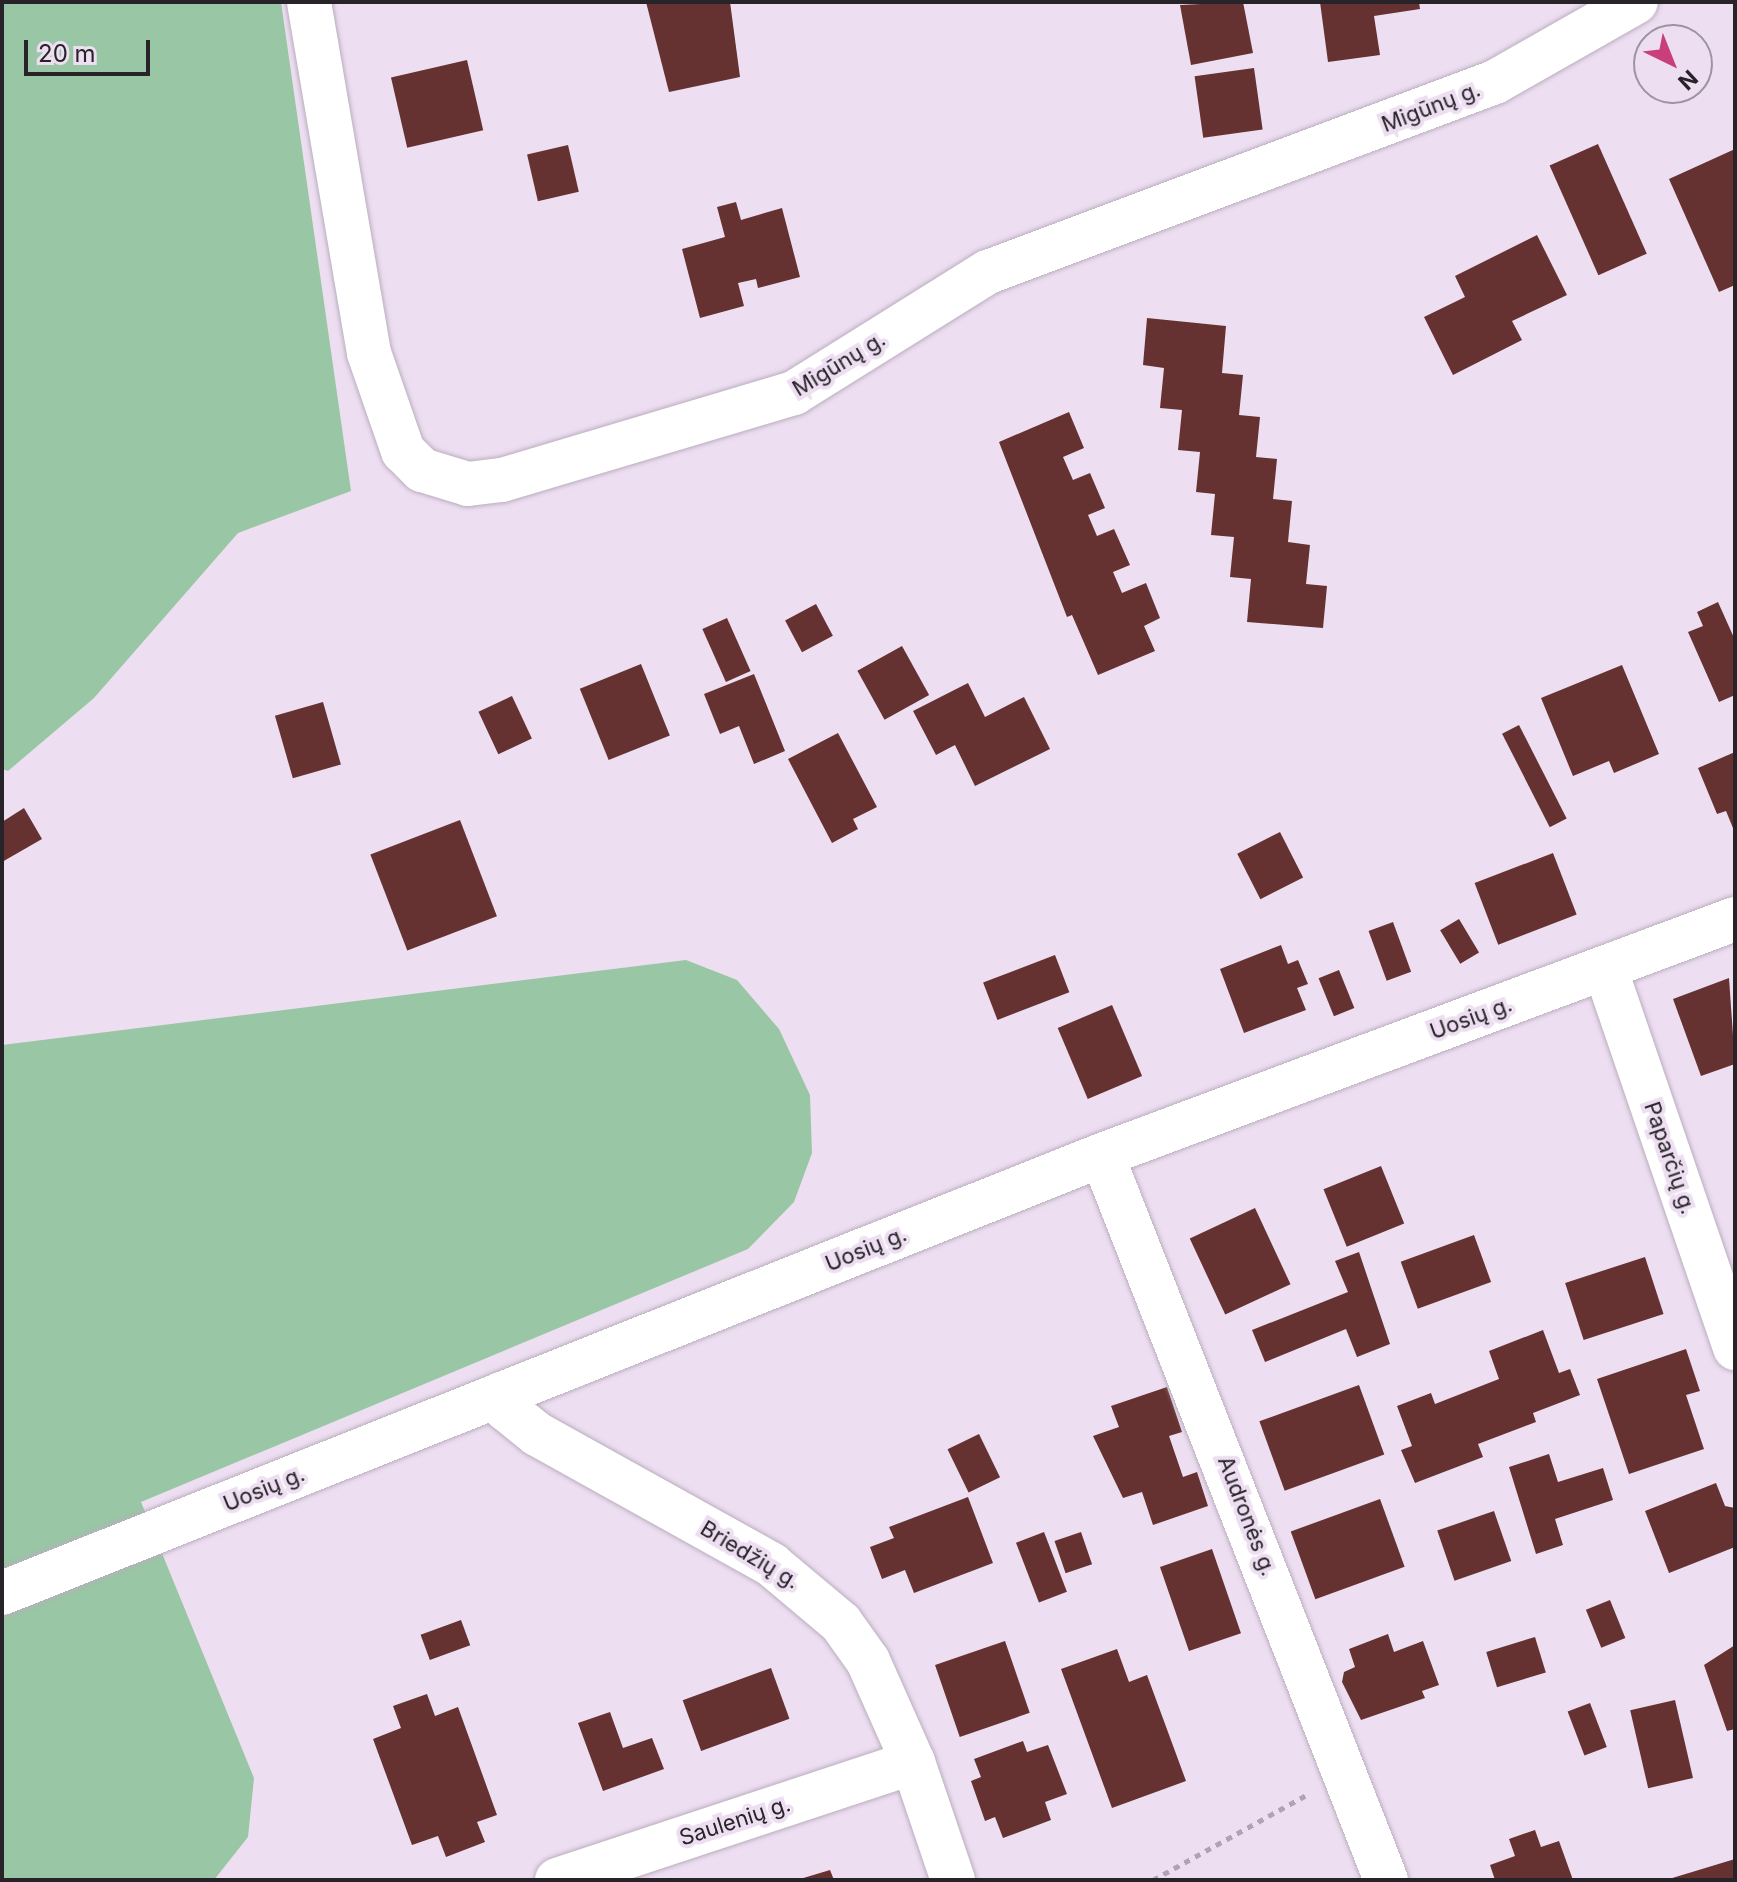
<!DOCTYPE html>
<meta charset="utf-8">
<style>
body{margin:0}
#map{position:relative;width:1737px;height:1882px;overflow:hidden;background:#eddff1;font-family:Inter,sans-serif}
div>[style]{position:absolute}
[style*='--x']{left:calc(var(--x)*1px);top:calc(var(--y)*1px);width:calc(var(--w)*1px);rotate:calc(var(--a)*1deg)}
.green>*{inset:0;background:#99c6a5}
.building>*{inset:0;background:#653231;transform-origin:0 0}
.path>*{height:5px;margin-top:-2.5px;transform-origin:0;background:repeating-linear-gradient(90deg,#b0a4b3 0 6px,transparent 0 12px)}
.roads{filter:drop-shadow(0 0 2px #baadbe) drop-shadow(0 0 2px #baadbe)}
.minor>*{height:44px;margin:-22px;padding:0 22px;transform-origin:22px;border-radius:22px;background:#fff}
span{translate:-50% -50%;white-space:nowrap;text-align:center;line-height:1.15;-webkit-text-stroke:8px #eddff1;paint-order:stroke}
.street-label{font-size:22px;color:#282329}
.frame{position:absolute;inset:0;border:4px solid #282329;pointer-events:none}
.north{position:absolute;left:1633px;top:24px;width:80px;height:80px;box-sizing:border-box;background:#eddff1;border:2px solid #9e94a1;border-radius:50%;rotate:137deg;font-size:22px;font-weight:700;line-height:32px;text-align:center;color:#282329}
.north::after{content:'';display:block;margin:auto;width:28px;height:36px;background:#c83f7c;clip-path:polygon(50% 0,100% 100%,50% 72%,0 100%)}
.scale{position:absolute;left:24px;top:40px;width:126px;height:36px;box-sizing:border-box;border:4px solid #282329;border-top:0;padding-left:10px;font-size:24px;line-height:28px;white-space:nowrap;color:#282329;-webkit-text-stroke:6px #eddff1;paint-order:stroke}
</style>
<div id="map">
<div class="green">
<i style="clip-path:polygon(2px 2px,281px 2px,351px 491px,238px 533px,94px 698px,8px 771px,2px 769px)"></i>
<i style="clip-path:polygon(686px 960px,737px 980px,779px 1029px,810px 1095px,812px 1153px,794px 1202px,748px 1249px,141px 1502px,254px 1778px,248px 1837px,214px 1880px,2px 1880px,2px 1045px)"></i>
</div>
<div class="building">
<i style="clip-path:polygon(646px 2px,730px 2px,740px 77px,669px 92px)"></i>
<i style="clip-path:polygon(1243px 2px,1253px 53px,1191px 65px,1180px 5px)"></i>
<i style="clip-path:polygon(1320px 2px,1419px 2px,1420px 9px,1374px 16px,1380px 55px,1328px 62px)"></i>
<i style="left:467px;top:60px;width:72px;height:78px;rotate:77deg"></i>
<i style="left:1254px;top:68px;width:62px;height:60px;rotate:82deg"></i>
<i style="left:1598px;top:144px;width:120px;height:53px;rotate:66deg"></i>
<i style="left:568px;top:145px;width:48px;height:42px;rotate:77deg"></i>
<i style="clip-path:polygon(1735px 149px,1735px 285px,1719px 292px,1669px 179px)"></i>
<i style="clip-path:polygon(736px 202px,741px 220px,782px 208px,800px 277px,758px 288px,756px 279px,738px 283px,744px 306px,700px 318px,682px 249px,725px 237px,717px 207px)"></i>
<i style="clip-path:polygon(1537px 235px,1567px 295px,1512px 321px,1522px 340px,1453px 375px,1424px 317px,1465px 297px,1455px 276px)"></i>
<i style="clip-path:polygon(1147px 318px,1226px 326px,1222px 373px,1243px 375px,1239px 415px,1260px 417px,1256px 457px,1277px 459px,1273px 499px,1292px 501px,1288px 542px,1310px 545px,1306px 584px,1327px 586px,1323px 628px,1247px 622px,1251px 579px,1230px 577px,1234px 537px,1211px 535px,1215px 494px,1196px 492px,1200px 452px,1178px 450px,1182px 410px,1160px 408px,1164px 368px,1143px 365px)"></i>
<i style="clip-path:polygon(1069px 412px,1084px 448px,1063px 457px,1073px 480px,1090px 473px,1105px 508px,1088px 515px,1097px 536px,1114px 529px,1130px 565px,1113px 572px,1122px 593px,1146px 583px,1160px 618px,1144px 626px,1155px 651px,1098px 675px,1072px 615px,1067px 617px,999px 442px)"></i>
<i style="clip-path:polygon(1718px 602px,1735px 640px,1735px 695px,1719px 702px,1688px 632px,1703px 626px,1697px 612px)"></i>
<i style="left:816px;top:604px;width:36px;height:35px;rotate:62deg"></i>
<i style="left:727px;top:618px;width:58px;height:27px;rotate:66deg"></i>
<i style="left:902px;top:646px;width:56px;height:51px;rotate:61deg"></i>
<i style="left:641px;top:664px;width:77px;height:66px;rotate:68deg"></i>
<i style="clip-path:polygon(1622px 665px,1659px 754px,1614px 773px,1609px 761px,1573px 776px,1541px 698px)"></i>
<i style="clip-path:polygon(754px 674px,785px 751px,754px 764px,739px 726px,720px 734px,704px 694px)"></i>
<i style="clip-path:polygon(968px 683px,985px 717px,1024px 697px,1050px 749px,975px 786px,955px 745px,936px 755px,913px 711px)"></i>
<i style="left:512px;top:696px;width:47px;height:37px;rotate:65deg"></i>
<i style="left:323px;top:702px;width:65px;height:50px;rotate:74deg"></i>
<i style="left:1519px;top:725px;width:105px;height:19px;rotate:63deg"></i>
<i style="clip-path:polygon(838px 733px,877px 807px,853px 819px,858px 829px,832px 843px,788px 759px)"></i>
<i style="clip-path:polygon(1735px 752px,1735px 833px,1726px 811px,1717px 814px,1698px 768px)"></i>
<i style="clip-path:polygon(24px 808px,42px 839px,2px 862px,2px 822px)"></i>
<i style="left:460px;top:820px;width:103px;height:96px;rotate:69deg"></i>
<i style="left:1280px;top:832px;width:51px;height:48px;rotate:63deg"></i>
<i style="left:1553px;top:853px;width:66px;height:84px;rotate:69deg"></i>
<i style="left:1459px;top:919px;width:39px;height:22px;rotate:59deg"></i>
<i style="left:1393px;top:922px;width:53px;height:26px;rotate:70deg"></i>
<i style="clip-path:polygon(1281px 945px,1288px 964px,1298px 960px,1308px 984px,1297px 988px,1306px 1010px,1244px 1033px,1220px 969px)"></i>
<i style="left:1055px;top:955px;width:40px;height:77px;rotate:69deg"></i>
<i style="left:1339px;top:970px;width:41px;height:22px;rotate:68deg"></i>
<i style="clip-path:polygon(1729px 978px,1735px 1064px,1701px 1076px,1673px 999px)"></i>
<i style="left:1112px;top:1005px;width:77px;height:59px;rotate:67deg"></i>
<i style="left:1381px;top:1166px;width:62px;height:62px;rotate:68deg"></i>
<i style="left:1255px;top:1208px;width:84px;height:72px;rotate:65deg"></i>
<i style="left:1474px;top:1235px;width:50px;height:78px;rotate:70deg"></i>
<i style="clip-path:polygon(1359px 1252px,1390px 1344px,1357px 1357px,1346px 1329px,1265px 1362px,1252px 1330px,1348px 1292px,1335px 1261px)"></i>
<i style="left:1645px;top:1257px;width:60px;height:84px;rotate:72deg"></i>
<i style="clip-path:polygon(1543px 1330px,1559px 1373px,1570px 1369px,1580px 1395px,1533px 1413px,1536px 1422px,1478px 1444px,1483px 1457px,1415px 1483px,1401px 1450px,1412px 1446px,1397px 1406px,1431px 1393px,1435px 1404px,1499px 1379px,1489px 1351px)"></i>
<i style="clip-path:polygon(1686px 1349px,1700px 1391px,1686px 1395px,1704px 1449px,1629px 1474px,1597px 1379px)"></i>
<i style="left:1359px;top:1385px;width:74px;height:106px;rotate:70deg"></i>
<i style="clip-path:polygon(1167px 1387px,1182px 1432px,1169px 1436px,1183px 1477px,1197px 1472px,1208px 1506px,1153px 1525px,1142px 1492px,1123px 1498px,1093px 1436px,1119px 1427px,1111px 1406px)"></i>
<i style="left:979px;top:1434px;width:48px;height:35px;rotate:64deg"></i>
<i style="clip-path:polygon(1549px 1454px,1558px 1482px,1603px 1468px,1613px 1500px,1555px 1519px,1563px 1545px,1536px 1554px,1509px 1467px)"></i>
<i style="clip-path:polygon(1716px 1483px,1725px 1506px,1735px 1508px,1735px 1547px,1669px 1573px,1645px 1511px)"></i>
<i style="clip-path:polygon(968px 1497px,993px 1563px,914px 1593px,905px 1570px,882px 1579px,870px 1547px,894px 1538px,889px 1527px)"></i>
<i style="left:1380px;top:1499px;width:72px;height:95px;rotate:70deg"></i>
<i style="left:1494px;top:1511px;width:53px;height:60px;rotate:71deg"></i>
<i style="left:1044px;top:1532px;width:64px;height:30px;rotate:69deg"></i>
<i style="left:1081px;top:1532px;width:34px;height:28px;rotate:71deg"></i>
<i style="left:1212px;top:1549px;width:89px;height:55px;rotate:71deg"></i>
<i style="left:1610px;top:1600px;width:41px;height:26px;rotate:68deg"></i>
<i style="left:461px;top:1620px;width:27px;height:43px;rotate:70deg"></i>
<i style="clip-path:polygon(1388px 1634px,1394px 1652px,1423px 1641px,1439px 1685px,1422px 1691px,1425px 1698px,1361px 1720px,1342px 1682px,1344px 1672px,1355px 1667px,1349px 1649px)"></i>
<i style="left:1535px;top:1637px;width:37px;height:51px;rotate:73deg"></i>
<i style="left:1005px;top:1641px;width:76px;height:74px;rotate:71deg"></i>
<i style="clip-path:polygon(1735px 1645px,1735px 1729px,1727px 1731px,1704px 1665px)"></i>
<i style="clip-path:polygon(1117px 1649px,1129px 1682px,1147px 1675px,1186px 1781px,1112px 1808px,1061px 1669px)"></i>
<i style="left:771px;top:1668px;width:54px;height:94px;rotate:70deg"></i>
<i style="clip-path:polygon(427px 1694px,435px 1716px,458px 1707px,497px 1815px,477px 1822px,485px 1842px,446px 1857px,438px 1836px,412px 1845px,373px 1739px,401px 1728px,393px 1706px)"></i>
<i style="left:1675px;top:1700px;width:80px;height:46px;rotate:77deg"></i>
<i style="left:1590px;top:1703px;width:47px;height:24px;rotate:69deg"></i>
<i style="clip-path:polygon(610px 1712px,623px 1748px,652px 1738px,664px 1769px,603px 1791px,578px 1723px)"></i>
<i style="clip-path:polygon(1023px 1741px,1027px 1752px,1048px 1745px,1067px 1794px,1045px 1802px,1051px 1820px,1003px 1838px,995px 1817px,985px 1821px,971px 1781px,981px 1777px,974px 1759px)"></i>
<i style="clip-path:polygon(1535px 1830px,1541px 1847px,1559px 1841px,1573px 1880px,1495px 1880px,1490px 1865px,1515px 1856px,1509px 1839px)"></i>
<i style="clip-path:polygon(1735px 1859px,1735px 1880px,1669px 1880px,1669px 1879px)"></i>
<i style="clip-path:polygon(830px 1870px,834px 1880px,800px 1880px,800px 1879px)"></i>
</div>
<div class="path">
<i style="--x:1153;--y:1880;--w:177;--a:-29"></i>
</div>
<div class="roads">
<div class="minor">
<i style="--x:309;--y:2;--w:356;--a:80.3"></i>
<i style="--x:369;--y:353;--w:104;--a:70.9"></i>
<i style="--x:403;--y:451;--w:27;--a:45"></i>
<i style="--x:422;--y:470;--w:48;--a:16.9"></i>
<i style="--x:468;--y:484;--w:34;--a:-7"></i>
<i style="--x:502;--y:480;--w:305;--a:-16.6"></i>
<i style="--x:794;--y:393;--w:229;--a:-32"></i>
<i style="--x:988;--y:272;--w:541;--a:-20.54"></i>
<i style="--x:1495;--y:82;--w:162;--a:-29.6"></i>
<i style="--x:1605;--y:968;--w:402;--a:71.1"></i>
<i style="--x:1102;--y:1155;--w:779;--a:68.61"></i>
<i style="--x:501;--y:1394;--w:16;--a:72"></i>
<i style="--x:506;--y:1409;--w:40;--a:39"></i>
<i style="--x:537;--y:1434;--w:269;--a:29.1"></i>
<i style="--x:772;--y:1565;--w:90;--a:40"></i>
<i style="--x:841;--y:1623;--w:47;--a:54.6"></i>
<i style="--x:868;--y:1661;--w:111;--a:66"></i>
<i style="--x:913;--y:1762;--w:125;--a:71.3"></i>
<i style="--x:2;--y:1593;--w:1184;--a:-21.71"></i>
<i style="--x:1102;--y:1155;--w:676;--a:-20.45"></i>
<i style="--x:557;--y:1880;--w:375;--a:-18.3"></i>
</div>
</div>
<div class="street-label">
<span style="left:1431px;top:107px;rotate:-21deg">Migūnų g.</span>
<span style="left:839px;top:364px;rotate:-31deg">Migūnų g.</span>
<span style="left:1471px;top:1018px;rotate:-20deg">Uosių g.</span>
<span style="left:1670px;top:1158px;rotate:71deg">Paparčių g.</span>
<span style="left:866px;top:1249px;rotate:-22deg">Uosių g.</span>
<span style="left:264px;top:1489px;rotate:-22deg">Uosių g.</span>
<span style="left:1247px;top:1516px;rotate:69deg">Audronės g.</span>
<span style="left:750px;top:1555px;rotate:31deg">Briedžių g.</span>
<span style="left:735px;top:1821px;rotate:-18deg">Saulenių g.</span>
</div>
<div class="frame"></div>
<div class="north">N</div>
<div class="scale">20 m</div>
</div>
